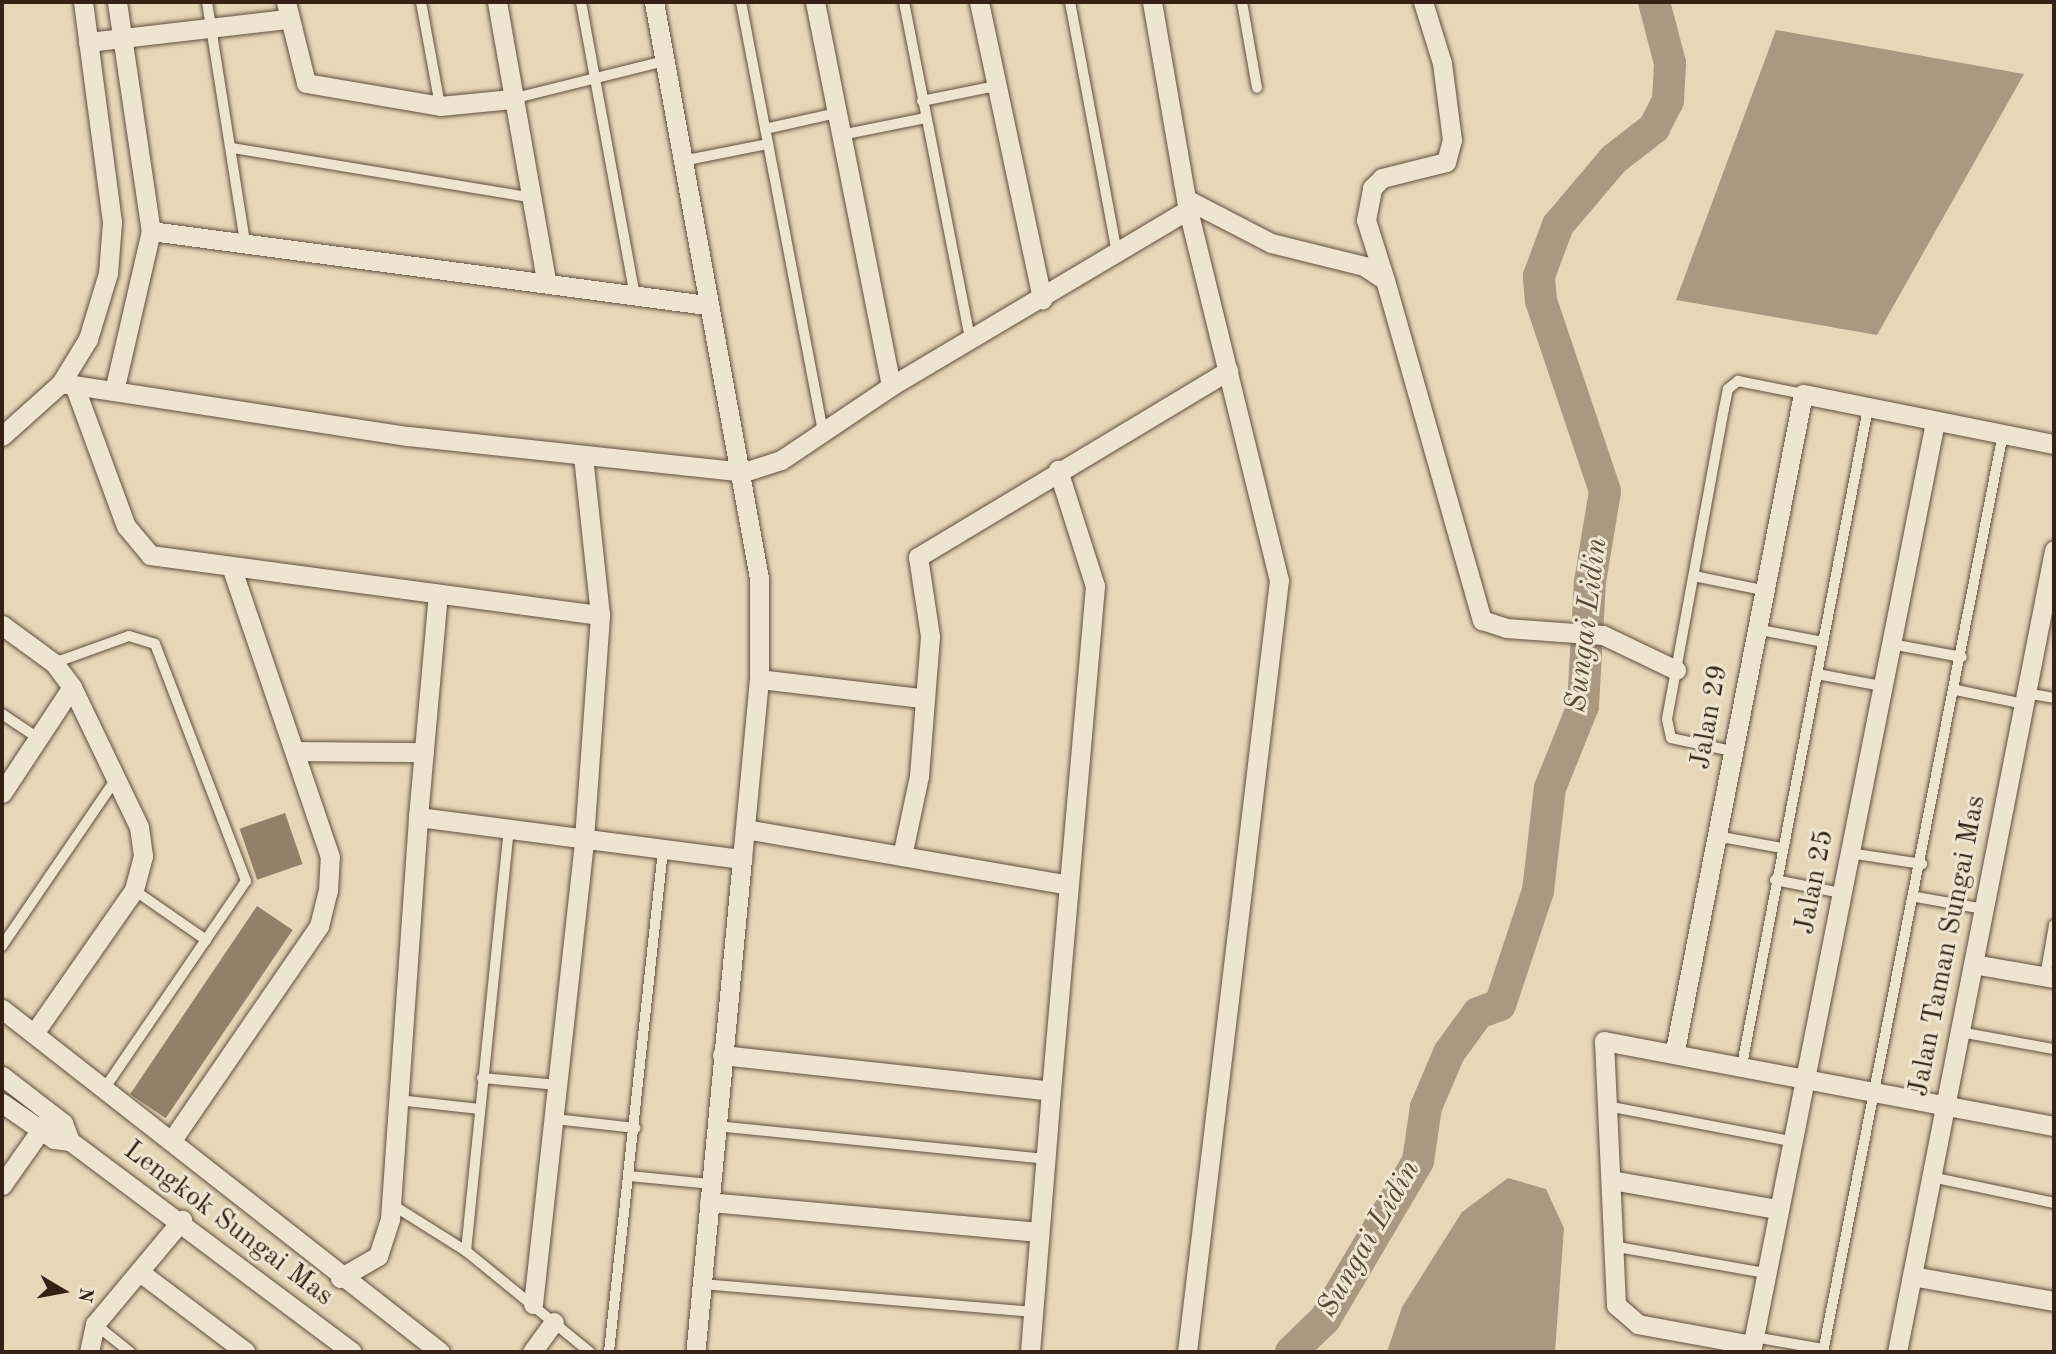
<!DOCTYPE html>
<style>
body{margin:0}
#map{position:relative;width:2056px;height:1354px;overflow:hidden;background:#e5d7b8;font-family:"Old Standard TT",serif}
div>[style]{position:absolute}
[style*='--x']{left:calc(var(--x)*1px);top:calc(var(--y)*1px);width:calc(var(--w)*1px);rotate:calc(var(--a)*1deg)}
.water>*{inset:0;background:#aa9981}
.river>*{height:32px;margin:-16px;padding:0 16px;transform-origin:16px;border-radius:16px;background:#aa9981}
.building>*{inset:0;background:#91806a;transform-origin:0 0}
.roads{filter:drop-shadow(0 0 2px #624f3e) drop-shadow(0 0 2px #624f3e)}
.lane>*{height:10px;margin:-5px;padding:0 5px;transform-origin:5px;border-radius:5px;background:#eee5d1}
.street>*{height:19px;margin:-9.5px;padding:0 9.5px;transform-origin:9.5px;border-radius:9.5px;background:#eee5d1}
span{translate:-50% -50%;white-space:nowrap;text-align:center;line-height:1.15;-webkit-text-stroke:6px #eee5d1;paint-order:stroke}
.street-label{font-size:28px;color:#362215}
.water-label{font-size:30px;color:#594635;font-style:italic}
.frame{position:absolute;inset:0;border:4px solid #362215;pointer-events:none}
.north{position:absolute;left:28px;top:1256px;width:70px;height:70px;-webkit-text-stroke:5px #eee5d1;paint-order:stroke;rotate:100deg;font-size:19px;font-weight:700;line-height:28px;text-align:center;color:#362215}
.north::after{content:'';display:block;margin:auto;width:24px;height:32px;background:#362215;clip-path:polygon(50% 0,100% 100%,50% 72%,0 100%)}
</style>
<div id="map">
<div class="water">
<i style="clip-path:polygon(1776px 30px,2024px 74px,1877px 335px,1676px 300px)"></i>
<i style="clip-path:polygon(1508px 1178px,1546px 1189px,1564px 1228px,1555px 1352px,1387px 1352px,1402px 1307px,1462px 1212px)"></i>
</div>
<div class="river">
<i style="--x:1291;--y:1352;--w:47;--a:-44.1"></i>
<i style="--x:1325;--y:1319;--w:183;--a:-59.5"></i>
<i style="--x:1418;--y:1161;--w:55;--a:-81.6"></i>
<i style="--x:1426;--y:1107;--w:59;--a:-66.9"></i>
<i style="--x:1449;--y:1053;--w:49;--a:-54.1"></i>
<i style="--x:1478;--y:1013;--w:23;--a:-20"></i>
<i style="--x:1500;--y:1005;--w:120;--a:-71.6"></i>
<i style="--x:1538;--y:891;--w:104;--a:-83.4"></i>
<i style="--x:1550;--y:788;--w:88;--a:-68.1"></i>
<i style="--x:1583;--y:706;--w:124;--a:-86.8"></i>
<i style="--x:1590;--y:582;--w:92;--a:-80.6"></i>
<i style="--x:1605;--y:491;--w:200;--a:-108.6"></i>
<i style="--x:1541;--y:301;--w:25;--a:-95"></i>
<i style="--x:1539;--y:276;--w:54;--a:-69.6"></i>
<i style="--x:1558;--y:225;--w:87;--a:-49.7"></i>
<i style="--x:1614;--y:159;--w:51;--a:-37.8"></i>
<i style="--x:1654;--y:128;--w:30;--a:-63"></i>
<i style="--x:1668;--y:101;--w:38;--a:-87"></i>
<i style="--x:1670;--y:63;--w:63;--a:-104.7"></i>
</div>
<div class="building">
<i style="left:285px;top:813px;width:54px;height:48px;rotate:71deg"></i>
<i style="left:257px;top:906px;width:43px;height:227px;rotate:34deg"></i>
</div>
<div class="roads">
<div class="lane">
<i style="--x:207;--y:2;--w:243;--a:81"></i>
<i style="--x:421;--y:2;--w:106;--a:79.6"></i>
<i style="--x:581;--y:2;--w:299;--a:79.6"></i>
<i style="--x:741;--y:2;--w:437;--a:79.2"></i>
<i style="--x:904;--y:2;--w:343;--a:78.9"></i>
<i style="--x:1070;--y:2;--w:254;--a:79.4"></i>
<i style="--x:1242;--y:2;--w:87;--a:80.1"></i>
<i style="--x:512;--y:99;--w:157;--a:-14"></i>
<i style="--x:922;--y:101;--w:76;--a:-11.5"></i>
<i style="--x:765;--y:129;--w:74;--a:-12.5"></i>
<i style="--x:841;--y:135;--w:86;--a:-11.4"></i>
<i style="--x:232;--y:148;--w:305;--a:9.4"></i>
<i style="--x:682;--y:161;--w:88;--a:-11.2"></i>
<i style="--x:1694;--y:576;--w:69;--a:11.6"></i>
<i style="--x:1755;--y:629;--w:69;--a:10.8"></i>
<i style="--x:1891;--y:644;--w:72;--a:10.4"></i>
<i style="--x:54;--y:663;--w:80;--a:-19.8"></i>
<i style="--x:129;--y:636;--w:27;--a:17"></i>
<i style="--x:155;--y:644;--w:254;--a:69"></i>
<i style="--x:246;--y:881;--w:248;--a:124.3"></i>
<i style="--x:1817;--y:674;--w:65;--a:10.6"></i>
<i style="--x:1956;--y:690;--w:69;--a:11.6"></i>
<i style="--x:2026;--y:693;--w:28;--a:10"></i>
<i style="--x:2;--y:714;--w:43;--a:33.7"></i>
<i style="--x:1732;--y:751;--w:62;--a:-168"></i>
<i style="--x:1671;--y:738;--w:19;--a:-102"></i>
<i style="--x:1667;--y:719;--w:315;--a:-79.6"></i>
<i style="--x:1724;--y:409;--w:20;--a:-79"></i>
<i style="--x:1728;--y:389;--w:13;--a:-39"></i>
<i style="--x:1738;--y:381;--w:66;--a:11.3"></i>
<i style="--x:1716;--y:836;--w:67;--a:10.3"></i>
<i style="--x:1849;--y:853;--w:74;--a:8.6"></i>
<i style="--x:1775;--y:880;--w:67;--a:11.1"></i>
<i style="--x:134;--y:890;--w:88;--a:34.8"></i>
<i style="--x:1916;--y:897;--w:69;--a:10"></i>
<i style="--x:2;--y:946;--w:202;--a:-55.7"></i>
<i style="--x:2045;--y:977;--w:53;--a:-80.2"></i>
<i style="--x:1960;--y:1032;--w:96;--a:10.3"></i>
<i style="--x:1742;--y:1065;--w:669;--a:-79.14"></i>
<i style="--x:482;--y:1078;--w:76;--a:5.3"></i>
<i style="--x:398;--y:1100;--w:82;--a:6.3"></i>
<i style="--x:1607;--y:1106;--w:187;--a:10.8"></i>
<i style="--x:555;--y:1119;--w:81;--a:6.4"></i>
<i style="--x:716;--y:1126;--w:331;--a:5.7"></i>
<i style="--x:629;--y:1176;--w:81;--a:5.6"></i>
<i style="--x:1931;--y:1177;--w:126;--a:11.9"></i>
<i style="--x:391;--y:1204;--w:89;--a:32.1"></i>
<i style="--x:466;--y:1251;--w:160;--a:39.2"></i>
<i style="--x:1612;--y:1246;--w:155;--a:10"></i>
<i style="--x:466;--y:1251;--w:424;--a:-84.2"></i>
<i style="--x:701;--y:1284;--w:332;--a:4.8"></i>
<i style="--x:95;--y:1324;--w:45;--a:38.7"></i>
<i style="--x:1754;--y:1337;--w:70;--a:9.9"></i>
<i style="--x:609;--y:1352;--w:505;--a:-83.86"></i>
<i style="--x:1823;--y:1352;--w:935;--a:-78.91"></i>
</div>
<div class="street">
<i style="--x:117;--y:2;--w:232;--a:81.6"></i>
<i style="--x:151;--y:231;--w:560;--a:7.59"></i>
<i style="--x:286;--y:2;--w:83;--a:76.1"></i>
<i style="--x:306;--y:83;--w:136;--a:9.7"></i>
<i style="--x:440;--y:106;--w:72;--a:-5.6"></i>
<i style="--x:497;--y:2;--w:283;--a:80"></i>
<i style="--x:654;--y:2;--w:585;--a:79.67"></i>
<i style="--x:759;--y:578;--w:101;--a:90"></i>
<i style="--x:759;--y:679;--w:181;--a:95.4"></i>
<i style="--x:815;--y:2;--w:391;--a:78.8"></i>
<i style="--x:979;--y:2;--w:304;--a:78"></i>
<i style="--x:1152;--y:2;--w:211;--a:80.2"></i>
<i style="--x:1188;--y:210;--w:381;--a:76.2"></i>
<i style="--x:1279;--y:580;--w:777;--a:96.8"></i>
<i style="--x:88;--y:42;--w:199;--a:-6.6"></i>
<i style="--x:1186;--y:199;--w:96;--a:27.4"></i>
<i style="--x:1271;--y:243;--w:96;--a:13.9"></i>
<i style="--x:1364;--y:266;--w:25;--a:34"></i>
<i style="--x:1385;--y:280;--w:354;--a:74.1"></i>
<i style="--x:1482;--y:620;--w:25;--a:18"></i>
<i style="--x:1506;--y:628;--w:97;--a:4.1"></i>
<i style="--x:1603;--y:635;--w:81;--a:25.6"></i>
<i style="--x:1385;--y:280;--w:63;--a:-107.6"></i>
<i style="--x:1366;--y:220;--w:33;--a:-79"></i>
<i style="--x:1372;--y:188;--w:14;--a:-45"></i>
<i style="--x:1382;--y:178;--w:66;--a:-14"></i>
<i style="--x:1446;--y:162;--w:23;--a:-75"></i>
<i style="--x:1452;--y:140;--w:78;--a:-97.4"></i>
<i style="--x:1442;--y:63;--w:64;--a:-107.3"></i>
<i style="--x:61;--y:383;--w:351;--a:8.7"></i>
<i style="--x:408;--y:436;--w:338;--a:6.1"></i>
<i style="--x:744;--y:472;--w:39;--a:-18"></i>
<i style="--x:781;--y:460;--w:133;--a:-33.9"></i>
<i style="--x:891;--y:386;--w:345;--a:-30.7"></i>
<i style="--x:74;--y:385;--w:150;--a:69.8"></i>
<i style="--x:126;--y:526;--w:38;--a:50"></i>
<i style="--x:150;--y:555;--w:454;--a:7.6"></i>
<i style="--x:114;--y:391;--w:164;--a:-77"></i>
<i style="--x:2;--y:436;--w:79;--a:-41.9"></i>
<i style="--x:61;--y:383;--w:52;--a:-58.5"></i>
<i style="--x:88;--y:339;--w:69;--a:-73.1"></i>
<i style="--x:108;--y:273;--w:51;--a:-85.5"></i>
<i style="--x:112;--y:222;--w:222;--a:-97.5"></i>
<i style="--x:2;--y:625;--w:64;--a:36.2"></i>
<i style="--x:54;--y:663;--w:30;--a:53"></i>
<i style="--x:72;--y:687;--w:155;--a:64.4"></i>
<i style="--x:139;--y:827;--w:29;--a:82"></i>
<i style="--x:143;--y:856;--w:35;--a:105"></i>
<i style="--x:134;--y:890;--w:173;--a:124.9"></i>
<i style="--x:759;--y:679;--w:163;--a:6.7"></i>
<i style="--x:297;--y:751;--w:127;--a:0.5"></i>
<i style="--x:2;--y:793;--w:127;--a:-56.6"></i>
<i style="--x:418;--y:817;--w:224;--a:-84.9"></i>
<i style="--x:745;--y:829;--w:328;--a:9.8"></i>
<i style="--x:902;--y:856;--w:82;--a:-78"></i>
<i style="--x:919;--y:776;--w:140;--a:-85.5"></i>
<i style="--x:930;--y:636;--w:80;--a:-98.6"></i>
<i style="--x:918;--y:557;--w:362;--a:-31"></i>
<i style="--x:1973;--y:964;--w:82;--a:9.8"></i>
<i style="--x:2;--y:1009;--w:556;--a:38.06"></i>
<i style="--x:1675;--y:1050;--w:668;--a:-78.96"></i>
<i style="--x:1803;--y:394;--w:256;--a:11.3"></i>
<i style="--x:722;--y:1055;--w:331;--a:6.2"></i>
<i style="--x:1051;--y:1091;--w:262;--a:94.6"></i>
<i style="--x:2;--y:1076;--w:77;--a:37.6"></i>
<i style="--x:63;--y:1123;--w:19;--a:69"></i>
<i style="--x:1051;--y:1091;--w:507;--a:-85.02"></i>
<i style="--x:1095;--y:586;--w:122;--a:-107.7"></i>
<i style="--x:2;--y:1103;--w:63;--a:34.7"></i>
<i style="--x:54;--y:1139;--w:16;--a:7"></i>
<i style="--x:70;--y:1141;--w:352;--a:36.8"></i>
<i style="--x:172;--y:1140;--w:260;--a:-55.5"></i>
<i style="--x:319;--y:926;--w:36;--a:-76"></i>
<i style="--x:328;--y:891;--w:34;--a:-87"></i>
<i style="--x:330;--y:857;--w:306;--a:-108.8"></i>
<i style="--x:1611;--y:1180;--w:169;--a:9.9"></i>
<i style="--x:2;--y:1185;--w:78;--a:-54.9"></i>
<i style="--x:709;--y:1202;--w:330;--a:5.2"></i>
<i style="--x:141;--y:1273;--w:131;--a:37"></i>
<i style="--x:1912;--y:1276;--w:144;--a:10"></i>
<i style="--x:340;--y:1278;--w:44;--a:-30.1"></i>
<i style="--x:378;--y:1256;--w:39;--a:-72"></i>
<i style="--x:390;--y:1219;--w:403;--a:-86"></i>
<i style="--x:418;--y:817;--w:327;--a:7.4"></i>
<i style="--x:742;--y:859;--w:495;--a:95.4"></i>
<i style="--x:533;--y:1304;--w:468;--a:-83.7"></i>
<i style="--x:584;--y:839;--w:225;--a:-85.9"></i>
<i style="--x:600;--y:615;--w:161;--a:-96.1"></i>
<i style="--x:1752;--y:1345;--w:116;--a:-169.6"></i>
<i style="--x:1638;--y:1324;--w:29;--a:-139"></i>
<i style="--x:1616;--y:1305;--w:264;--a:-92.6"></i>
<i style="--x:1604;--y:1041;--w:458;--a:10.7"></i>
<i style="--x:89;--y:1352;--w:29;--a:-78"></i>
<i style="--x:95;--y:1324;--w:136;--a:-50.1"></i>
<i style="--x:532;--y:1352;--w:37;--a:-54"></i>
<i style="--x:1751;--y:1352;--w:948;--a:-78.81"></i>
<i style="--x:1897;--y:1352;--w:817;--a:-78.92"></i>
</div>
</div>
<div class="street-label">
<span style="left:1710px;top:717px;rotate:-80deg">Jalan 29</span>
<span style="left:1815px;top:882px;rotate:-79deg">Jalan 25</span>
<span style="left:1948px;top:946px;rotate:-79deg">Jalan Taman Sungai Mas</span>
<span style="left:228px;top:1224px;rotate:37deg">Lengkok Sungai Mas</span>
</div>
<div class="water-label">
<span style="left:1587px;top:625px;rotate:-83deg">Sungai Lidin</span>
<span style="left:1369px;top:1239px;rotate:-60deg">Sungai Lidin</span>
</div>
<div class="frame"></div>
<div class="north">N</div>
</div>
